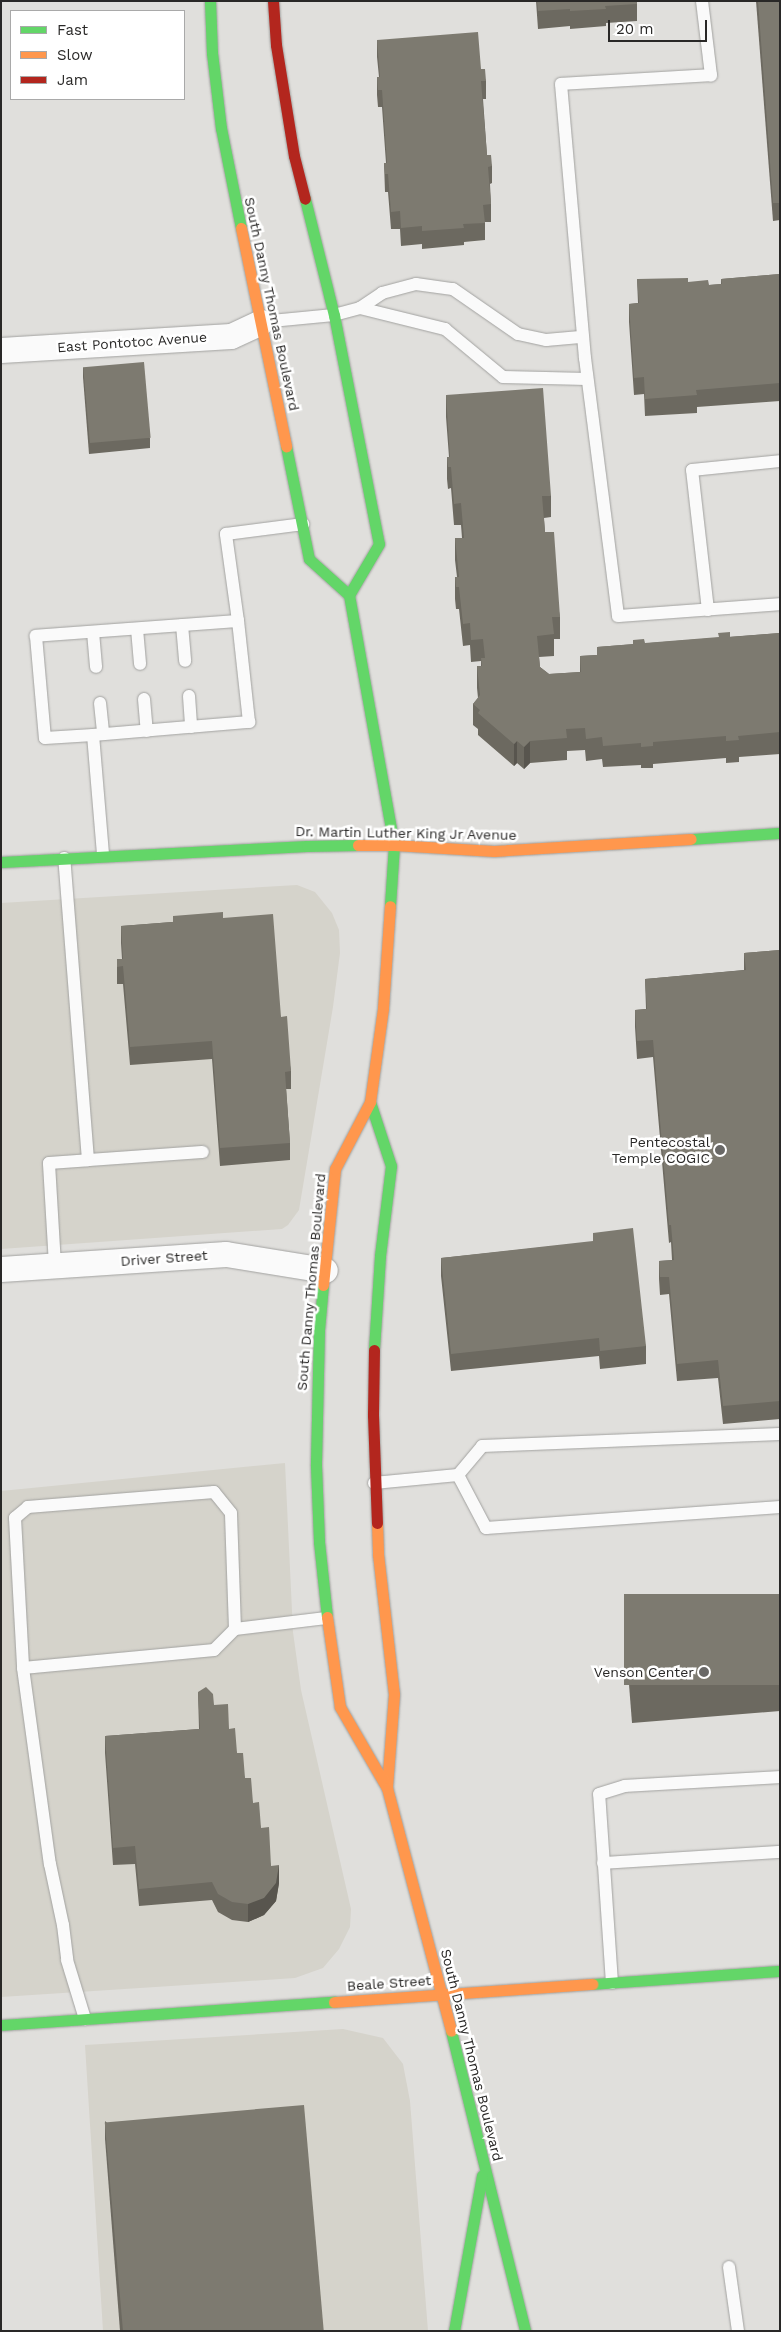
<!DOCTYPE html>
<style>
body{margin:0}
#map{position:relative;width:781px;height:2332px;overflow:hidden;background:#e0dfdc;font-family:"Work Sans",sans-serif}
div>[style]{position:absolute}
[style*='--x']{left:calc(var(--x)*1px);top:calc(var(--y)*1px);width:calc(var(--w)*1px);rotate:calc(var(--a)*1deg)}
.built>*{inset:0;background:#d5d3cb}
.roads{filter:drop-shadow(0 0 1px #a2a2a0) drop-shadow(0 0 1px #a2a2a0)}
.lane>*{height:12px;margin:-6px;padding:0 6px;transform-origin:6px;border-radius:6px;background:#fafafa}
.street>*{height:25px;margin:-12.5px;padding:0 12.5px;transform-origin:12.5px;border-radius:12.5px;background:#fafafa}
.fast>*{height:11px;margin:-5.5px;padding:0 5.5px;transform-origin:5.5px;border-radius:5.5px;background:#63d668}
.slow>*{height:11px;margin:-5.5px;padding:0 5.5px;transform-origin:5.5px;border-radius:5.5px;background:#ff974d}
.jam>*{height:11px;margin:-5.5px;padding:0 5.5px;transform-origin:5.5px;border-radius:5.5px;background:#b3261e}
.wall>*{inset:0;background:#6c6960}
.shaded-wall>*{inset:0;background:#58554e}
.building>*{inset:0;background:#7d7a70;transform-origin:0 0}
.dots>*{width:14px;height:14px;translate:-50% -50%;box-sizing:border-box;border:2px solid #fff;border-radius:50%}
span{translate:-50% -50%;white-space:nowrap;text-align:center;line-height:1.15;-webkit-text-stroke:5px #fff;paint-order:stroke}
.street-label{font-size:14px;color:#292827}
.poi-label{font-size:14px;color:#292827}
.right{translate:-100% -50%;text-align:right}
.frame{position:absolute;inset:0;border:2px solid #292827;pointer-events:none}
.legend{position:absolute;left:10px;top:10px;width:175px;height:90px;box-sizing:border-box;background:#fff;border:1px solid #a9a9a9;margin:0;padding:6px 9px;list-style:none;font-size:15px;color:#292827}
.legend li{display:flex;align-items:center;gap:10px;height:25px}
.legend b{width:25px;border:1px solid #a9a9a9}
.scale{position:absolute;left:608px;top:20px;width:99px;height:22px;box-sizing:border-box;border:2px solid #292827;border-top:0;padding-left:6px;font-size:15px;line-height:18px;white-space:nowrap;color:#292827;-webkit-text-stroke:4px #fff;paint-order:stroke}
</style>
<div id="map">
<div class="built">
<i style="clip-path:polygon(297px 885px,315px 892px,332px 913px,339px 930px,340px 953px,333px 1007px,299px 1210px,288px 1225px,282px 1229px,1px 1249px,1px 903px)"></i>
<i style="clip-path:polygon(285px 1463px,293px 1632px,301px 1690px,351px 1909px,350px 1927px,339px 1949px,323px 1968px,295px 1978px,1px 1997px,1px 1491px)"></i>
<i style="clip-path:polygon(343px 2029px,383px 2038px,403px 2064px,410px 2101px,428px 2331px,103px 2331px,85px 2045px)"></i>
</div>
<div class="roads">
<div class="lane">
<i style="--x:702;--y:1;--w:75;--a:83.1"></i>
<i style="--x:711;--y:75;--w:150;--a:176.6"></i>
<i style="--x:561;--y:84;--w:275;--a:85"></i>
<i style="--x:585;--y:358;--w:260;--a:82.7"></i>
<i style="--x:618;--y:616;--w:162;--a:-4.2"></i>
<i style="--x:360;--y:308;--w:88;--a:13.9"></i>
<i style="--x:445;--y:329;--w:75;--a:39.6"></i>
<i style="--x:503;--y:377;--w:84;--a:1.4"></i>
<i style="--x:261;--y:322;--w:73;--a:-5.5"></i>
<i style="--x:334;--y:315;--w:27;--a:-15"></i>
<i style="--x:360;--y:308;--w:27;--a:-34"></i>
<i style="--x:382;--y:293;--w:35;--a:-15"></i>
<i style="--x:416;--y:284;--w:37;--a:8"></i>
<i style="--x:453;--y:289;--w:79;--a:34.7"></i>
<i style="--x:518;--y:334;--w:29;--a:12"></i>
<i style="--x:546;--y:340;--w:37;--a:-5"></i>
<i style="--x:708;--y:610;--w:141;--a:-96.5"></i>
<i style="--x:692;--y:470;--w:88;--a:-5.8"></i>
<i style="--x:238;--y:621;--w:88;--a:-97.9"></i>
<i style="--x:226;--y:534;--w:78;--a:-7.4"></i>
<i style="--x:182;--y:625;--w:36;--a:85"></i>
<i style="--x:137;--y:629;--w:35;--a:85"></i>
<i style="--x:93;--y:632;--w:35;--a:85"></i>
<i style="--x:189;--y:696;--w:31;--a:86"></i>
<i style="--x:144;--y:699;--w:32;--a:85"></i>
<i style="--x:100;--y:703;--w:31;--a:84"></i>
<i style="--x:93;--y:735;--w:157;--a:-4.8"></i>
<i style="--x:249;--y:722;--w:102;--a:-96.2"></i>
<i style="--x:238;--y:621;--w:203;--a:175.8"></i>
<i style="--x:36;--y:636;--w:102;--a:85"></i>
<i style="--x:45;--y:738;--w:48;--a:-3.6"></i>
<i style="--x:93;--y:735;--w:120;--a:85.2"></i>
<i style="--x:88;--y:1160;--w:115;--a:-4"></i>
<i style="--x:55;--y:1265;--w:102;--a:-93.4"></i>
<i style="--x:49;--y:1163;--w:39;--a:-4"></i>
<i style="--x:88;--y:1160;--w:303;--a:-94.5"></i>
<i style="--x:458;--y:1475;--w:60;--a:62.2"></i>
<i style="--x:486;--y:1528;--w:295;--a:-4.1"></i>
<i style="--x:374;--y:1483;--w:84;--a:-5.4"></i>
<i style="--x:458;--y:1475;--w:38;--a:-50"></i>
<i style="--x:482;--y:1446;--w:298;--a:-2.3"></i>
<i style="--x:235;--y:1629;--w:92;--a:-6.9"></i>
<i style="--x:23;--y:1668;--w:192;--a:-5.4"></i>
<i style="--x:214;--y:1650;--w:30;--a:-45"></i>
<i style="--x:235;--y:1629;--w:116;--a:-92"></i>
<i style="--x:231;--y:1513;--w:27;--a:-129"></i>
<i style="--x:214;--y:1492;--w:187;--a:175.4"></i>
<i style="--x:28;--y:1507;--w:17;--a:140"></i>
<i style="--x:15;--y:1518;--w:150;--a:86.9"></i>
<i style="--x:23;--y:1668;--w:198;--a:82.2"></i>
<i style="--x:50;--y:1864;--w:62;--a:78"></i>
<i style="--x:63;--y:1925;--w:35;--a:83"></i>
<i style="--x:67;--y:1960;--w:62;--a:73"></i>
<i style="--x:603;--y:1863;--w:177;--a:-3.6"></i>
<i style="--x:612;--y:1983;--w:189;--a:-93.9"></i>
<i style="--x:599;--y:1794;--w:27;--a:-17"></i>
<i style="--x:625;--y:1786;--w:155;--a:-3.3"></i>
<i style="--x:729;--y:2267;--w:65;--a:82"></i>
</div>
<div class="street">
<i style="--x:1;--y:350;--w:230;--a:-3.5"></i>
<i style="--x:231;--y:336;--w:33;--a:-25"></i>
<i style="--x:1;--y:1269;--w:225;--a:-3.8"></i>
<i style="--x:226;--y:1254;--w:100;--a:9.2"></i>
</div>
<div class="fast">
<i style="--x:210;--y:1;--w:52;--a:87.8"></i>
<i style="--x:212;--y:53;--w:76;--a:83.2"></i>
<i style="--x:221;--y:128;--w:102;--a:78.7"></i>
<i style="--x:305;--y:199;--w:120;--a:76"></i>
<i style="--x:334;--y:315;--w:233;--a:78.9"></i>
<i style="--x:379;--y:544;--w:59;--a:120.5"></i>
<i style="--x:286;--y:446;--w:115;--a:78.5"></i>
<i style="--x:309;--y:559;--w:54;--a:42"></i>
<i style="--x:349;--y:595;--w:254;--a:79.8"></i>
<i style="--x:394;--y:845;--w:61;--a:93.8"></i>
<i style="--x:691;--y:839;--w:89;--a:-3.9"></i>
<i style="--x:1;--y:862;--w:306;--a:-3"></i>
<i style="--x:307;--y:846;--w:51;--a:-1.1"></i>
<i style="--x:370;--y:1102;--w:67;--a:71.8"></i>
<i style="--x:391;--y:1166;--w:91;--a:97"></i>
<i style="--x:380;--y:1256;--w:94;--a:93.7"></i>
<i style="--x:323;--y:1285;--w:45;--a:95.1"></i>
<i style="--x:319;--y:1330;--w:136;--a:91.3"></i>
<i style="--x:316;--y:1466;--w:76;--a:87.7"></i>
<i style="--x:319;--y:1542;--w:75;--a:83.9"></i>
<i style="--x:592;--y:1984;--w:188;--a:-4"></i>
<i style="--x:1;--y:2025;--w:334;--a:-4"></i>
<i style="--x:451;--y:2031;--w:309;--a:76.1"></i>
<i style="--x:454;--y:2331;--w:158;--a:-79.8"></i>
</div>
<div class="slow">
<i style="--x:241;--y:228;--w:223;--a:78.3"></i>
<i style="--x:358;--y:845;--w:36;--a:0"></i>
<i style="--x:394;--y:845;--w:100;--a:3.4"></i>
<i style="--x:494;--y:851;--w:197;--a:-3.5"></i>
<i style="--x:323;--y:1285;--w:117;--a:-84.1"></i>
<i style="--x:335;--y:1169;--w:76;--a:-62.4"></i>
<i style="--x:370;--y:1102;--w:95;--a:-82.1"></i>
<i style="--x:383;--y:1008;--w:102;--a:-86.1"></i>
<i style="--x:377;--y:1523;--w:31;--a:88"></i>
<i style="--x:378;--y:1554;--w:141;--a:83.5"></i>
<i style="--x:394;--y:1694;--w:94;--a:94.3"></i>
<i style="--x:327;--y:1617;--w:91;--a:81.8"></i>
<i style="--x:340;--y:1707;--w:94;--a:59.9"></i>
<i style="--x:387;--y:1788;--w:251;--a:75.2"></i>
<i style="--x:334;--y:2002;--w:259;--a:-4"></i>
</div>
<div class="jam">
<i style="--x:273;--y:1;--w:44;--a:86.1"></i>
<i style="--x:276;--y:45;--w:112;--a:80.8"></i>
<i style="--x:294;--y:156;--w:44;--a:75.7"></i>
<i style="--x:374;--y:1350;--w:65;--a:90.9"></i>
<i style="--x:373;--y:1415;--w:108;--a:87.9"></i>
</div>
</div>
<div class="wall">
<i style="clip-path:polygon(536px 1px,637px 1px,637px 21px,606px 23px,606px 26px,570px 29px,570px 26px,538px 29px)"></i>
<i style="clip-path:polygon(756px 1px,780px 1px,780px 220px,773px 221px)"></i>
<i style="clip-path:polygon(377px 40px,481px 69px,486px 81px,486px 99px,483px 99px,487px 155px,492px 166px,492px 183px,490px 184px,491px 204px,491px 222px,485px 222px,485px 240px,464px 242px,464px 245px,422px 249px,422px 244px,401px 246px,400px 229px,391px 229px,388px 192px,385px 192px,384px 163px,386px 163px,382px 107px,378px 107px,377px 95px,377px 77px,379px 77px,377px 57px)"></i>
<i style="clip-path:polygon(780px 274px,780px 401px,697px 407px,697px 413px,645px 416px,644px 394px,634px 395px,629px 322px,629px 304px,638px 303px,637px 279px,688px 282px,709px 285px,721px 284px,721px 279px)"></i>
<i style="clip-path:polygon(83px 367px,150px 438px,150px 448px,89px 454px,83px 377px)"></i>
<i style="clip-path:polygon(446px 395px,551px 496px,551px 517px,544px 518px,545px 532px,560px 617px,560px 639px,554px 639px,554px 656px,539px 657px,540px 667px,549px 674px,580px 672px,580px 656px,597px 655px,597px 647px,780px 633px,780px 754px,739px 757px,739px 762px,726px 763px,726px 758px,653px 764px,653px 768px,641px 768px,641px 765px,603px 767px,602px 759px,586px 761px,585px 750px,567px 751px,567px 760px,530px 763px,524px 769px,517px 763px,514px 766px,478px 735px,478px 729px,473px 725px,473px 704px,478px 698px,477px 688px,477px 666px,481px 666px,481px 661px,471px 662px,470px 645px,463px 646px,459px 609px,456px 609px,455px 599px,455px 577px,457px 577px,455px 560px,455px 538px,462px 538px,461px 525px,454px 525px,451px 488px,448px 489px,447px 479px,447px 457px,449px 457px,446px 417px)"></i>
<i style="clip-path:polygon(223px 918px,281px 1017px,291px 1071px,291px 1089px,286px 1089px,290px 1143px,290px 1160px,220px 1166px,212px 1059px,130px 1065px,123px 984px,117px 984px,117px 959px,122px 959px,121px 943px,121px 926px)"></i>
<i style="clip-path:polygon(780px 950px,780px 1419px,723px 1424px,718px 1378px,677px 1381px,669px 1294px,660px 1295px,659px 1279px,659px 1261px,672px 1260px,671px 1242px,669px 1243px,653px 1057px,637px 1059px,635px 1027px,635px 1010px,646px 1009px,645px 979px,744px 970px,744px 953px)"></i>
<i style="clip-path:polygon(593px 1233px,646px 1346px,646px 1364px,600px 1369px,599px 1356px,451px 1371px,441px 1276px,441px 1258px,593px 1242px)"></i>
<i style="clip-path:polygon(780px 1594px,780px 1711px,632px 1723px,625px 1633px,625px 1607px)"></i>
<i style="clip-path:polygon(198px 1692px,214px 1705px,229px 1729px,261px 1828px,271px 1866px,279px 1883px,276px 1901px,264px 1915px,248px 1922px,232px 1920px,218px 1912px,212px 1900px,139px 1906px,135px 1864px,113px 1865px,105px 1753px,105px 1736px,199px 1729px)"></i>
<i style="clip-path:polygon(105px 2121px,323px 2331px,120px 2331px,105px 2139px)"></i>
</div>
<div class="shaded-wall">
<i style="clip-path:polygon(517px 741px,517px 763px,514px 766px,514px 744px)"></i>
<i style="clip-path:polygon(530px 741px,530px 763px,524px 769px,524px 747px)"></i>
<i style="clip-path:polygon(279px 1865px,279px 1883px,276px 1901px,264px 1915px,248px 1922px,248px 1904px)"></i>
</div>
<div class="building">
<i style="clip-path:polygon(537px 1px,637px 1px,637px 4px,605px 6px,606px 9px,570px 11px,570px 9px,538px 11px)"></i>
<i style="clip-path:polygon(758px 1px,780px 1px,780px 203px,773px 203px)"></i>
<i style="clip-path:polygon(478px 32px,481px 69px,485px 69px,486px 81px,481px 81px,487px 155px,491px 155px,492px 166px,488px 167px,491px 204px,483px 205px,485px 223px,463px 224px,464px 228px,422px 231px,422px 226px,401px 228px,400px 211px,391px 212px,388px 174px,385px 174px,384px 163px,387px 163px,382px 90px,378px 90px,377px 77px,380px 77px,377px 40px)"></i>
<i style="clip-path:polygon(780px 274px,780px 383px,696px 390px,697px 395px,645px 399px,644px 377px,634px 378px,629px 304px,639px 303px,637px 279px,688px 278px,688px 282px,708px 280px,709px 285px,722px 284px,721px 279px)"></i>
<i style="left:144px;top:362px;width:76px;height:61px;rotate:85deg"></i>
<i style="clip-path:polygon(543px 388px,551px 496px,542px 496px,545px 532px,554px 532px,560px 617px,552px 617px,554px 634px,537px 636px,540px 667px,549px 674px,581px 672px,580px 656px,597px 655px,597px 647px,633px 644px,633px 640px,644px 639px,645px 643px,719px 637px,718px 633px,730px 632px,730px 637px,780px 633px,780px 732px,738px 736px,739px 740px,726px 741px,726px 736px,653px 742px,653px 746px,641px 747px,641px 743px,603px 746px,602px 737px,586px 739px,585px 728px,566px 729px,567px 738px,530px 741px,524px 747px,517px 741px,514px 744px,478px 713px,480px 710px,473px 704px,480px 695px,477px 666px,482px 666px,481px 658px,485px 658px,483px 639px,471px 640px,470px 623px,463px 624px,459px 587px,456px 587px,455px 577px,459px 577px,455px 538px,464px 538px,461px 503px,454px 504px,451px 467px,448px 467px,447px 457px,450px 457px,446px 395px)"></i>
<i style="clip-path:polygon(223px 912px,223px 918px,273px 914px,281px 1017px,287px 1016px,291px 1071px,285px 1072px,290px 1143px,220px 1148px,212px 1041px,130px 1047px,123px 966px,117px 967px,117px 959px,123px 959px,121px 926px,173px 922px,173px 916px)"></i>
<i style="clip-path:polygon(780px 950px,780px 1401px,723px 1406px,718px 1360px,677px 1364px,669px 1277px,660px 1277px,659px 1261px,674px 1260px,671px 1225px,669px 1225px,653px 1040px,637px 1041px,635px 1010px,647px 1009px,645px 979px,746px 970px,744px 953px)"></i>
<i style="clip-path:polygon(633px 1228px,646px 1346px,600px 1351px,599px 1338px,451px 1354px,441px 1258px,593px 1241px,593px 1233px)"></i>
<i style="left:780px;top:1594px;width:91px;height:156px;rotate:90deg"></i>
<i style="clip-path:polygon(206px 1687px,213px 1694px,214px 1705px,228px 1704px,229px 1729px,235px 1728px,237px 1753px,243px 1753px,245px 1778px,251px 1778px,253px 1803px,259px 1802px,261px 1828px,269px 1827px,271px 1866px,279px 1865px,276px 1883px,264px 1898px,248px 1904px,232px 1902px,218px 1894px,212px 1882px,139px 1889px,135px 1846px,113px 1848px,105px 1736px,200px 1729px,198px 1692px)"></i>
<i style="left:304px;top:2105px;width:227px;height:200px;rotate:85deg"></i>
</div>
<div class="dots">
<i style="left:720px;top:1150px;background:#696866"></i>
<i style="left:704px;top:1672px;background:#696866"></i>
</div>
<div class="street-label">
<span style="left:272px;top:304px;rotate:78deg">South Danny Thomas Boulevard</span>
<span style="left:132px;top:342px;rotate:-4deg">East Pontotoc Avenue</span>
<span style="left:406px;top:833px;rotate:1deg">Dr. Martin Luther King Jr Avenue</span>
<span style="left:164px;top:1258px;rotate:-4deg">Driver Street</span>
<span style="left:311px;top:1282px;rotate:-85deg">South Danny Thomas Boulevard</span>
<span style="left:389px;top:1983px;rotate:-4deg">Beale Street</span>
<span style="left:472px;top:2055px;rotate:76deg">South Danny Thomas Boulevard</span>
</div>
<div class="poi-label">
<span class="right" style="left:710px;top:1150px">Pentecostal<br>Temple COGIC</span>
<span class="right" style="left:694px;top:1672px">Venson Center</span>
</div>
<div class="frame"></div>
<ul class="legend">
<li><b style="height:6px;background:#63d668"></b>Fast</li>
<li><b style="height:6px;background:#ff974d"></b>Slow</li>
<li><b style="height:6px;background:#b3261e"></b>Jam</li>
</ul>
<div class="scale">20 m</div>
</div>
